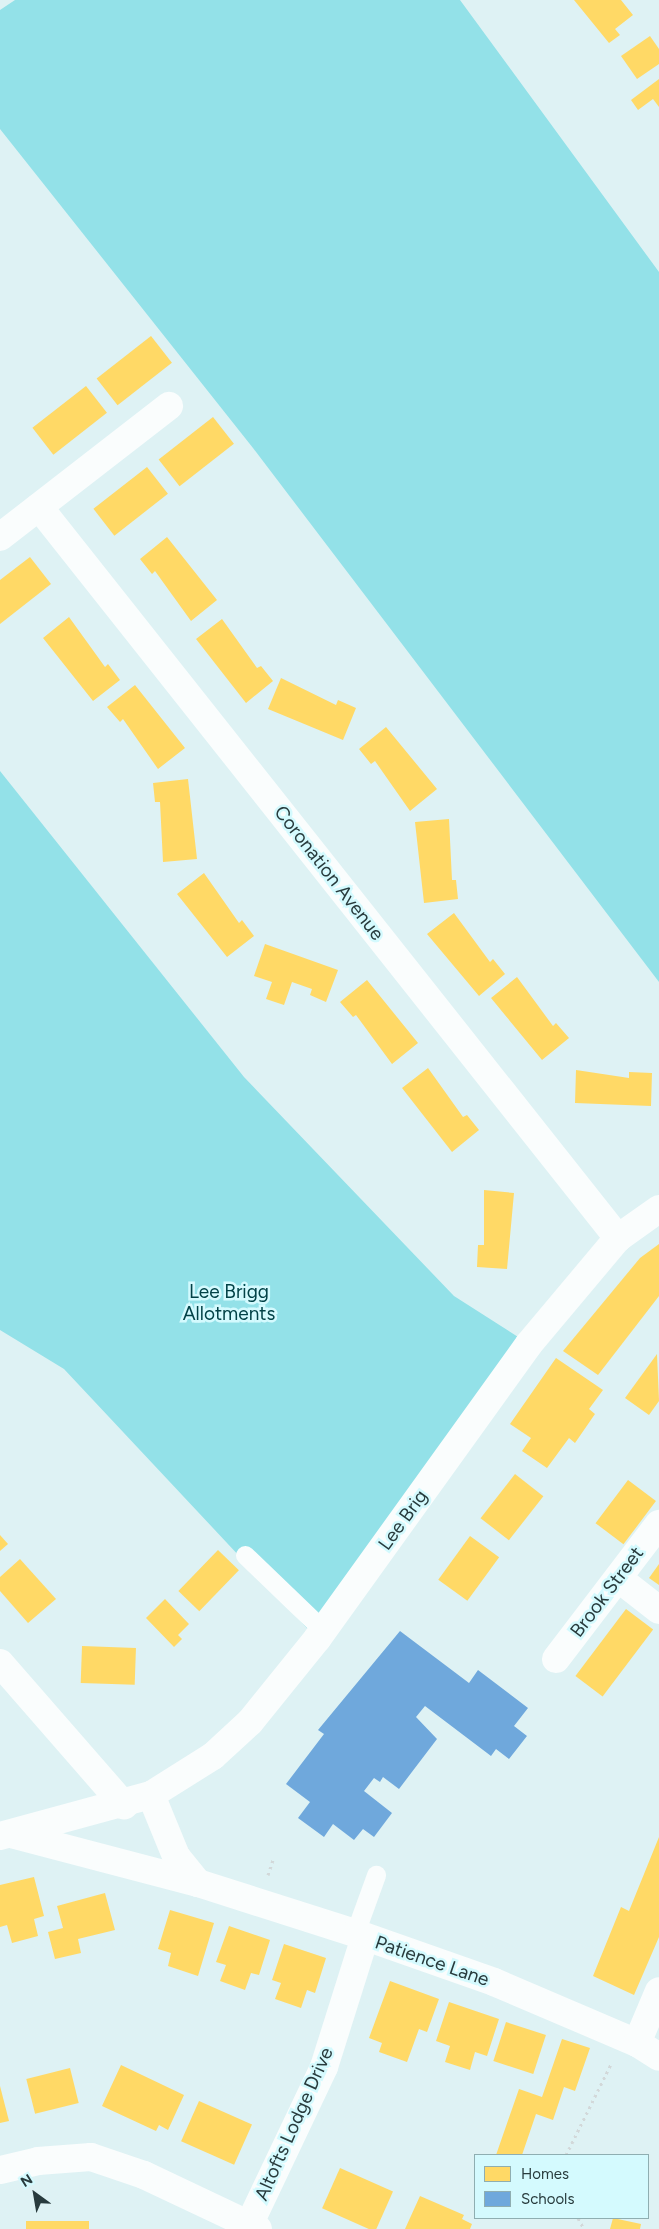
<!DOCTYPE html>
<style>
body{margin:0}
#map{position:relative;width:659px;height:2229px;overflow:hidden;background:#def2f4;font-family:Figtree,sans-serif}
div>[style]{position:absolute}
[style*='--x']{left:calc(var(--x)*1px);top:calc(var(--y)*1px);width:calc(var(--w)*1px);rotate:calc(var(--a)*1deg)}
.green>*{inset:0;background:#93e1e8}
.homes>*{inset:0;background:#ffd966;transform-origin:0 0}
.schools>*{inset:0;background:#6fa8dc}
.path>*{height:3px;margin-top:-1.5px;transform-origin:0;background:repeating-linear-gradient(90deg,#d2d8d9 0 2.5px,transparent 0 6.5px)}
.service>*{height:19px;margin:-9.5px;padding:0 9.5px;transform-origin:9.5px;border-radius:9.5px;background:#fafdfd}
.minor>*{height:28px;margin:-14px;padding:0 14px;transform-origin:14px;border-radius:14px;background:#fafdfd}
.tertiary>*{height:28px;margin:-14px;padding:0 14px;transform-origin:14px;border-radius:14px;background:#fafdfd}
span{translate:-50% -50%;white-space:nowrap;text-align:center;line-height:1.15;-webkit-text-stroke:5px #d4fafe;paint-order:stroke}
.street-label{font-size:19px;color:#283b3d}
.park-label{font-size:19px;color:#024247}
.legend{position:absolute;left:474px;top:2154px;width:175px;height:65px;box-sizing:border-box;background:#d4fafe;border:1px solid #8faeb1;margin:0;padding:6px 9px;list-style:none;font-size:15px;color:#283b3d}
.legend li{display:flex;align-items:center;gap:10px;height:25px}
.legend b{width:25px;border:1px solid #8faeb1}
.north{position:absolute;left:10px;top:2169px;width:50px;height:50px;-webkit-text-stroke:4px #d4fafe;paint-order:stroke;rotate:328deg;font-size:14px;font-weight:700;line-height:20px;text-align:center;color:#283b3d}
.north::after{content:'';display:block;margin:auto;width:18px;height:22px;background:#283b3d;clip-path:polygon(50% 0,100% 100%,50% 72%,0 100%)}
</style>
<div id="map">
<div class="green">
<i style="clip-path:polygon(15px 0,460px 0,659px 272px,659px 982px,253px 448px,0 129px,0 10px)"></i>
<i style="clip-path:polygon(0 771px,244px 1077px,454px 1296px,529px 1344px,317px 1639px,64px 1369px,0 1330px)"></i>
</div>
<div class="homes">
<i style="clip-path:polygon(574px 0,621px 0,633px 15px,615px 29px,620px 35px,609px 43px)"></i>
<i style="clip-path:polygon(650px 36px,659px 49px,659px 64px,637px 79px,621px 56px)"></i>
<i style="clip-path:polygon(659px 79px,659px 107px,653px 99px,638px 110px,631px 100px)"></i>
<i style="left:151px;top:336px;width:34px;height:69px;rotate:52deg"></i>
<i style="left:86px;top:386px;width:34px;height:68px;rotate:52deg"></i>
<i style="left:213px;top:417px;width:34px;height:69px;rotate:52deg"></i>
<i style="left:147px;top:467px;width:34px;height:68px;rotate:52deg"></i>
<i style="clip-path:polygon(167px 537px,217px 600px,191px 621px,155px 571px,152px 574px,140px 559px)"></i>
<i style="clip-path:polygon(30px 557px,51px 584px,0 624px,0 580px)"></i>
<i style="clip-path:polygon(69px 617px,105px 667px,108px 664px,120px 680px,93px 701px,43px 638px)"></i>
<i style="clip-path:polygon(222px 619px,257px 668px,261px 666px,273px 681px,246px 703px,196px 639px)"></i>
<i style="clip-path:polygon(281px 678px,336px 705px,338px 700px,356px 708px,343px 740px,268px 709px)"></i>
<i style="clip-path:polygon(135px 685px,185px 748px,158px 769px,123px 719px,120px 722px,107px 707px)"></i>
<i style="clip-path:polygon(386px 727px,437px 789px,410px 811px,375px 761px,371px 764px,359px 749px)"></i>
<i style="clip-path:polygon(188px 779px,197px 859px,163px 862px,160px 802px,155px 802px,153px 783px)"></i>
<i style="clip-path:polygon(449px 819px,452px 880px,456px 880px,458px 899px,424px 903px,415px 822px)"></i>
<i style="clip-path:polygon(204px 873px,239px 923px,242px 920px,254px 936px,227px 957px,177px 894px)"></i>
<i style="clip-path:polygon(454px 913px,490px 962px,493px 959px,505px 974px,479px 996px,427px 934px)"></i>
<i style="clip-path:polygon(265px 944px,338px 970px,326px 1002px,310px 995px,312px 989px,292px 982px,284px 1005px,266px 999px,272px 982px,254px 976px)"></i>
<i style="clip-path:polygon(517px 977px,553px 1026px,556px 1023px,569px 1038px,542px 1060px,491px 998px)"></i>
<i style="clip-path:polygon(367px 980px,418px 1043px,392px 1064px,356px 1015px,353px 1017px,340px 1002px)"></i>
<i style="clip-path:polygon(428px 1068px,463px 1117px,467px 1115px,479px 1130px,452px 1152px,402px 1088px)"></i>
<i style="clip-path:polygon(576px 1070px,629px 1078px,629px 1072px,652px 1073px,651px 1106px,575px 1103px)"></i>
<i style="clip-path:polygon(484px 1190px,514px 1193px,507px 1269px,477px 1267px,478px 1245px,484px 1245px)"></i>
<i style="clip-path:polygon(659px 1244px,659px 1296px,598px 1375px,563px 1351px,640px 1258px)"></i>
<i style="clip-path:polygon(657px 1354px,659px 1401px,649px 1415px,625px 1398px)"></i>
<i style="clip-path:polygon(556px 1358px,603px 1390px,589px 1409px,595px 1414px,575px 1443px,569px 1438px,547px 1468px,522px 1451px,531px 1438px,510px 1424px)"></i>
<i style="left:515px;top:1474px;width:36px;height:56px;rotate:38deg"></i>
<i style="left:628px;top:1480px;width:35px;height:54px;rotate:37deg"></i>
<i style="clip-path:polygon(0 1535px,8px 1544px,0 1551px)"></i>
<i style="left:470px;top:1536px;width:36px;height:54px;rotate:36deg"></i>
<i style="left:218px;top:1550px;width:29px;height:57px;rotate:44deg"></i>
<i style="clip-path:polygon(20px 1559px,56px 1599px,28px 1623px,0 1591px,0 1577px)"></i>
<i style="clip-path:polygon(659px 1564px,659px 1585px,649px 1578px)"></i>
<i style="clip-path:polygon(165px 1599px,189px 1624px,178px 1635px,182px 1639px,174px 1647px,146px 1618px)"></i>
<i style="left:626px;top:1609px;width:34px;height:84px;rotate:37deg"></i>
<i style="left:82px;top:1646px;width:54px;height:37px;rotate:2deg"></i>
<i style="clip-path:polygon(659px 1837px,659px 1937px,634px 1995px,593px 1976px,621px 1907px,629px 1911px)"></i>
<i style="clip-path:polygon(34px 1877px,44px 1916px,34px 1919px,38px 1936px,12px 1943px,7px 1925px,0 1927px,0 1885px)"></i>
<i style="clip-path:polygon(105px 1893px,115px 1930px,78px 1939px,81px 1953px,55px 1959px,48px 1932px,63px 1928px,57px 1906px)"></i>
<i style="clip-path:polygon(170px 1910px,214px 1923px,198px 1976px,168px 1966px,171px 1953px,158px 1949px)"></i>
<i style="clip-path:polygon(229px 1926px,270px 1940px,259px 1975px,251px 1973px,245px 1990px,220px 1981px,226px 1965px,216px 1962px)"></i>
<i style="clip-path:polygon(284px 1944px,326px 1958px,315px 1993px,307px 1990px,301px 2008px,275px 1999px,281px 1983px,272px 1980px)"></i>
<i style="clip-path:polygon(390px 1981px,439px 1999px,427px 2032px,419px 2029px,407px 2062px,379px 2052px,382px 2043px,369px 2038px)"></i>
<i style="clip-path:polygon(449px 2002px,499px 2019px,487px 2056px,475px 2052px,470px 2070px,445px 2062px,450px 2046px,436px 2041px)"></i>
<i style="left:506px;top:2022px;width:42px;height:41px;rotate:18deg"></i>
<i style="clip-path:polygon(562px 2039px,590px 2048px,575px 2091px,564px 2087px,553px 2120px,536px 2114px,522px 2155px,496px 2155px,519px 2089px,542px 2097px)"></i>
<i style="clip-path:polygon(121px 2065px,184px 2095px,168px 2130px,159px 2125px,156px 2131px,102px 2106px)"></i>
<i style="left:70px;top:2068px;width:36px;height:45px;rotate:76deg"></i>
<i style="clip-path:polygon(0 2086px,9px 2121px,0 2123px)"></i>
<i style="left:199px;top:2101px;width:58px;height:44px;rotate:24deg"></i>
<i style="left:340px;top:2168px;width:58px;height:44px;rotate:24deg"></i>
<i style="clip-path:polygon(420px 2196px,464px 2215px,462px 2219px,472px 2224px,470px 2229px,405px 2229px)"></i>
<i style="clip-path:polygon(613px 2218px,641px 2224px,640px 2229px,610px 2229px)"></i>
<i style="left:26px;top:2221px;width:63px;height:8px"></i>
</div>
<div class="schools">
<i style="clip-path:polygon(400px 1631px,469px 1683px,478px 1670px,528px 1708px,514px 1726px,527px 1736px,509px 1759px,496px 1749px,491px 1756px,425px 1706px,416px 1717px,437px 1739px,399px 1789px,383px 1777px,380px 1782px,374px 1778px,364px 1791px,392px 1813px,374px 1837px,363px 1829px,354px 1840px,333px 1824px,324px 1837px,298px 1818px,310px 1802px,286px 1784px,324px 1734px,318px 1730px)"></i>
</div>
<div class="path">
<i style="--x:268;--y:1875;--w:19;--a:-72"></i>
<i style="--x:566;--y:2155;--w:102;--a:-63.7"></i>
<i style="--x:578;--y:2218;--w:13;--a:61"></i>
</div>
<div class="service">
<i style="--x:245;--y:1555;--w:108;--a:43.9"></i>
<i style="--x:355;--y:1933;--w:62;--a:-70.1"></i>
</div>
<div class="minor">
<i style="--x:39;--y:507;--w:933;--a:51.62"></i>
<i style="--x:0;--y:537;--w:214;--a:-37.8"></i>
<i style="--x:618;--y:1578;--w:52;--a:38"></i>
<i style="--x:556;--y:1659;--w:170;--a:-52.7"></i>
<i style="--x:0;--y:1663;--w:189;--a:48.9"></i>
<i style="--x:151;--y:1795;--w:66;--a:67.7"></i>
<i style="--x:176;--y:1856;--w:35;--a:51"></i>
<i style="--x:11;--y:1834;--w:193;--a:14.7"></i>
<i style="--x:198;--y:1883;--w:165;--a:17.7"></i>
<i style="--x:355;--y:1933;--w:147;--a:19.4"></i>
<i style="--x:494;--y:1982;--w:155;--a:23.1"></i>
<i style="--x:637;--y:2043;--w:26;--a:32"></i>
<i style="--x:637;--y:2043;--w:56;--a:-67.1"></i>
<i style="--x:0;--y:2170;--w:39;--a:-13"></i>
<i style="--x:38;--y:2161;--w:53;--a:-4.3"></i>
<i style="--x:91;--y:2157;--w:56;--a:18.8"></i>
<i style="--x:144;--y:2175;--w:126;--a:25.3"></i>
<i style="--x:249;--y:2225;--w:175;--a:-64.6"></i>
<i style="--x:324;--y:2067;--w:136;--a:-72.5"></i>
</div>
<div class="tertiary">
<i style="--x:0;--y:1836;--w:156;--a:-15.2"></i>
<i style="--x:151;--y:1795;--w:73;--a:-32.2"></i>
<i style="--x:213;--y:1756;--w:50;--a:-42.6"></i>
<i style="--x:250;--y:1722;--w:107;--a:-51.1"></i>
<i style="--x:317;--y:1639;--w:363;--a:-54.3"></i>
<i style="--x:529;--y:1344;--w:138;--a:-50"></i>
<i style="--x:618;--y:1238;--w:50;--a:-35.3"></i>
</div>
<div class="street-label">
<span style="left:329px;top:873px;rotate:52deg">Coronation Avenue</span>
<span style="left:403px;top:1520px;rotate:-54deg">Lee Brig</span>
<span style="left:607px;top:1592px;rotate:-53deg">Brook Street</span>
<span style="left:432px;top:1961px;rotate:19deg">Patience Lane</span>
<span style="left:294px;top:2124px;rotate:-66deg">Altofts Lodge Drive</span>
</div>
<div class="park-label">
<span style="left:229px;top:1303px">Lee Brigg<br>Allotments</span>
</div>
<ul class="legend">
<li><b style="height:14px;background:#ffd966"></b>Homes</li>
<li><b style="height:14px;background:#6fa8dc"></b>Schools</li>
</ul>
<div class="north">N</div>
</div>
